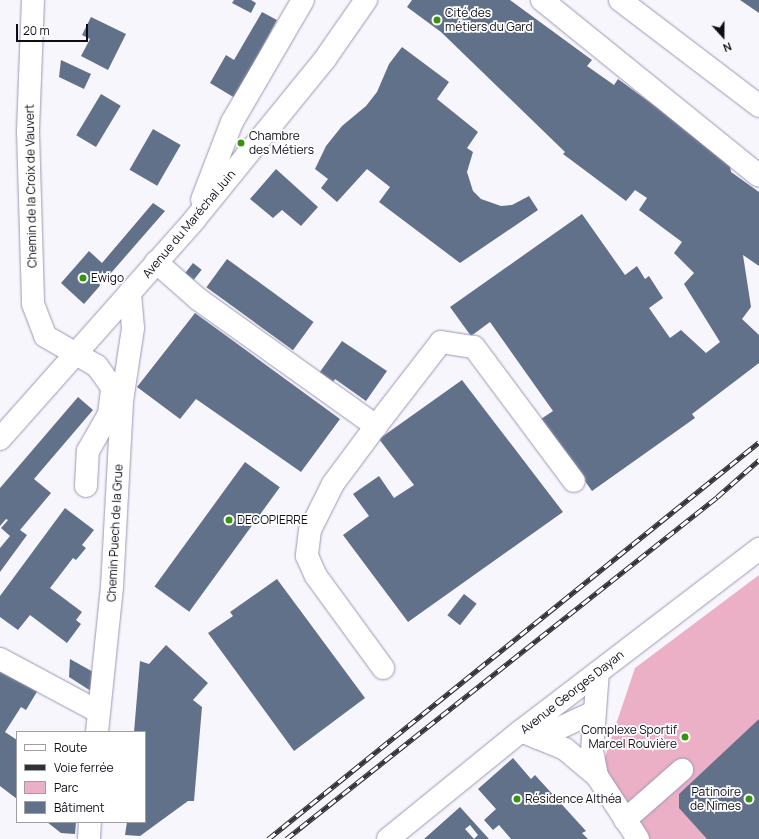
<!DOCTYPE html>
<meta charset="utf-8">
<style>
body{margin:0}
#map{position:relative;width:759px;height:839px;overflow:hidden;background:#f7f6fc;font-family:Manrope,sans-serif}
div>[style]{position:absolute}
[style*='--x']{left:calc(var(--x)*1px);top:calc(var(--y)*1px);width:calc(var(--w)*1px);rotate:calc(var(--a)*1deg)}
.green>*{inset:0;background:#ebafc6}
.building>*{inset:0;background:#62718a;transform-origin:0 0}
.roads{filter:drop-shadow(0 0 1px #9c97b5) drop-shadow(0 0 1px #9c97b5)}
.minor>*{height:22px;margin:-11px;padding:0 11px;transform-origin:11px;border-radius:11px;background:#fff}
.rail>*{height:4.5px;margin-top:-2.25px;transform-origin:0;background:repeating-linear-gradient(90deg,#fff 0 9px,#312f38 0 18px);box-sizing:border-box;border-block:1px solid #312f38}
.dots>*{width:11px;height:11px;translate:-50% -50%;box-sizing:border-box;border:2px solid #fff;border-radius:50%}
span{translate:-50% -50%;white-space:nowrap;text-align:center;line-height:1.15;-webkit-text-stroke:3.5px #fff;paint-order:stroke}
.poi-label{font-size:12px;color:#0e0c16}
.left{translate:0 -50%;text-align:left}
.right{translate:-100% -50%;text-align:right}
.street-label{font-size:12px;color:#0e0c16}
.legend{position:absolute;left:16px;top:731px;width:130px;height:92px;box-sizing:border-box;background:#fff;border:1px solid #9f9ea2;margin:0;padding:5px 7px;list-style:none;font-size:12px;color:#0e0c16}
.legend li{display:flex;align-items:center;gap:8px;height:20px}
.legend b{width:20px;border:1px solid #9f9ea2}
.north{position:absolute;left:703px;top:16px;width:40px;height:40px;-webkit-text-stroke:3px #fff;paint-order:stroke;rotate:159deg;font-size:11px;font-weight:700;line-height:16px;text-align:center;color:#0e0c16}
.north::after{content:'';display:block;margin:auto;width:14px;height:18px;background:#0e0c16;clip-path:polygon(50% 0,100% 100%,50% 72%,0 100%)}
.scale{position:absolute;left:16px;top:24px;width:72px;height:18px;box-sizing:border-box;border:2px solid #0e0c16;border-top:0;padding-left:5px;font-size:12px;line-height:14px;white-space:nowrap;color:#0e0c16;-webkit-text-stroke:3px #fff;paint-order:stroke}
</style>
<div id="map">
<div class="green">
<i style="clip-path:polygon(759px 575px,759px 839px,642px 839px,601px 769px,635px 668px)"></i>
</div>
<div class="building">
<i style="clip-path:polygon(234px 0,251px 0,256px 3px,251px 13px,232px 3px)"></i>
<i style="clip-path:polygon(412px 0,510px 0,592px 60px,587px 66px,614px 85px,618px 79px,729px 160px,731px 172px,759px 192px,759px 266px,743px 255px,751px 307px,742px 319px,759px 335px,759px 363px,692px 414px,695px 418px,592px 491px,541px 419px,553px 411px,490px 322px,471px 336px,450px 307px,582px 214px,625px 275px,637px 266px,645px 279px,649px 276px,663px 298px,649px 308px,670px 338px,681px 330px,706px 353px,720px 342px,684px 284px,694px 273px,674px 253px,682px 242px,639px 210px,647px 198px,635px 190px,626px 201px,563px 154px,565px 152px,441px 32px,407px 7px)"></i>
<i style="clip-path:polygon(740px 0,759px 0,759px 13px)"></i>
<i style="clip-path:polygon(262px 12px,277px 20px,235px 98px,210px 83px,226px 55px,234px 60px)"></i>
<i style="clip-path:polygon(91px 17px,126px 34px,108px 70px,81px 56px,90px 39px,82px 35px)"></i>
<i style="clip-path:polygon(402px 47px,449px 82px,437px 99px,478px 132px,467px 148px,473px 152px,467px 172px,473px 191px,481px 199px,501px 206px,512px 205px,529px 196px,538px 210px,460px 263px,379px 202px,390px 187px,367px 169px,337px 202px,321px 188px,328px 179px,315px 169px,326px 146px,342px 126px,366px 106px,377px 92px,389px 64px)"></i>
<i style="clip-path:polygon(61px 60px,91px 74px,84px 89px,59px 77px)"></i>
<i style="left:101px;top:94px;width:23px;height:48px;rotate:31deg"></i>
<i style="left:153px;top:129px;width:32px;height:47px;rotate:30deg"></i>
<i style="clip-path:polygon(276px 169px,318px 207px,301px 226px,282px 210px,273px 218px,250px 199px)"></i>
<i style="clip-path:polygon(153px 203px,165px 211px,84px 304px,61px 283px,89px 251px,102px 263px)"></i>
<i style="left:227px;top:259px;width:107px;height:35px;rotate:36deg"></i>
<i style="left:193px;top:263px;width:11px;height:13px;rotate:38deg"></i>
<i style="clip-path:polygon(195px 313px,340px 419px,301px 472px,196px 399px,180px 419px,137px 387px)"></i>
<i style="clip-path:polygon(342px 341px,387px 371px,366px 401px,335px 379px,330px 386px,317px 376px)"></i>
<i style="clip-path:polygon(462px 380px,563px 512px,408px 622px,343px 535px,369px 516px,353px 494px,379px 476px,394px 498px,414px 485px,379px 439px)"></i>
<i style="clip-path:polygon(78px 397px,93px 410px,34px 479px,51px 493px,20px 530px,27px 535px,0 572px,0 548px,10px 536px,1px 528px,8px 520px,6px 519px,0 526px,0 488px)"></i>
<i style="left:245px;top:462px;width:43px;height:154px;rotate:36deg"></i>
<i style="clip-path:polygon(65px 508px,94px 530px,82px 545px,86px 548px,76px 560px,73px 558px,50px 588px,82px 612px,76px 620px,81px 624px,67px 643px,30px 615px,18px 630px,0 617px,0 596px)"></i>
<i style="clip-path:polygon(277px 579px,365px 698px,294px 751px,208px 633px,233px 616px,230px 612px)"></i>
<i style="left:464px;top:594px;width:16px;height:27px;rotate:38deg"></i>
<i style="clip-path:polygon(166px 645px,208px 683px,193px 700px,202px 707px,194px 801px,188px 801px,140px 836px,125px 835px,127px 822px,145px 822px,145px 732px,134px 732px,140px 661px,149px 664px)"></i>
<i style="clip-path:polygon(70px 659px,95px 673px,94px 693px,69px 677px)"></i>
<i style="clip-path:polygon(0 667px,38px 690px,26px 710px,21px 707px,5px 732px,17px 740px,17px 799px,0 786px)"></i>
<i style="clip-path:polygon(759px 719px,759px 839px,707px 839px,679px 808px,679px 794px)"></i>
<i style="clip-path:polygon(513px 758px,531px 779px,535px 775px,586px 831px,582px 833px,588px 839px,511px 839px,499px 825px,493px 830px,484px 820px,496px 809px,478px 789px)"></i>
<i style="clip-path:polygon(460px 807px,489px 839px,474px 839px,478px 835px,470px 825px,465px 829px,474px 839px,424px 839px)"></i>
<i style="clip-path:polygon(47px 822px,76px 822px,75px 834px,61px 833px)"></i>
</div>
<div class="roads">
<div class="minor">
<i style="--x:33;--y:0;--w:132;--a:92.2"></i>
<i style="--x:28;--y:132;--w:172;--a:88.3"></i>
<i style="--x:33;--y:304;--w:34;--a:69"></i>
<i style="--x:45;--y:336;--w:60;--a:30"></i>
<i style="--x:97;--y:366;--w:43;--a:54.5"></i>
<i style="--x:542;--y:0;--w:279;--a:39"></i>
<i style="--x:620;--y:0;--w:175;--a:37.3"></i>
<i style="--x:202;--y:200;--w:84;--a:-69"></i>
<i style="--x:232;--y:122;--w:141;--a:-59.8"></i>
<i style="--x:156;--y:262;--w:56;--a:41.4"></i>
<i style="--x:198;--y:299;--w:219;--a:35.5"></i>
<i style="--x:376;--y:426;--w:72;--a:126.6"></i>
<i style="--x:333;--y:484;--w:51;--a:116.6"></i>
<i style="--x:310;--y:530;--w:26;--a:97"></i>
<i style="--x:307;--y:556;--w:22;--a:66"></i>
<i style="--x:316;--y:576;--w:114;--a:53.9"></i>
<i style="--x:376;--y:426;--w:106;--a:-52.3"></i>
<i style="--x:441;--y:342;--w:33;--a:9"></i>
<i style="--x:474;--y:347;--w:167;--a:53.3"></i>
<i style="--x:0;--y:439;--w:294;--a:-48.4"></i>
<i style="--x:195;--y:219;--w:206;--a:-50.9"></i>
<i style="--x:325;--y:59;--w:72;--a:-55.2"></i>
<i style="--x:86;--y:486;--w:35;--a:-87"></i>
<i style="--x:88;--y:451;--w:43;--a:-60.4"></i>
<i style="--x:109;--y:414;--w:23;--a:-83"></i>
<i style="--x:0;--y:659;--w:112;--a:28.2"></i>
<i style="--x:521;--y:731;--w:48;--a:22.2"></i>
<i style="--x:565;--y:749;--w:42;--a:40.2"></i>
<i style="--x:597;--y:776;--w:75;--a:56.9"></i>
<i style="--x:97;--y:732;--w:146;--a:-84.1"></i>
<i style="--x:112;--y:587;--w:186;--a:-86.9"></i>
<i style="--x:122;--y:401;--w:74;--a:-81.4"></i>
<i style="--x:133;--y:328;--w:36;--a:-95"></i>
<i style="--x:538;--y:738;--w:62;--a:-24.9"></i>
<i style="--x:597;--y:776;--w:25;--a:-101"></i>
<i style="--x:592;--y:751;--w:79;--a:-85.7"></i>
<i style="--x:625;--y:820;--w:76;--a:-41.3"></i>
<i style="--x:89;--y:839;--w:17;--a:-87"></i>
<i style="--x:388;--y:839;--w:171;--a:-39.1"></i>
<i style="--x:521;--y:731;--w:300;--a:-37.4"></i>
</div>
</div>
<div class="rail">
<i style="--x:268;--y:839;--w:631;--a:-38.96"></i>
<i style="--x:286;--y:839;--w:550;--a:-38.43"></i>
<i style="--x:717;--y:497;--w:56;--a:-41.4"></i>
</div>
<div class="dots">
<i style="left:437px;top:20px;background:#39940d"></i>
<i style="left:241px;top:143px;background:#39940d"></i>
<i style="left:83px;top:278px;background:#39940d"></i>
<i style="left:229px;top:520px;background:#39940d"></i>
<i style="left:685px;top:737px;background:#39940d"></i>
<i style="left:517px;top:799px;background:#39940d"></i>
<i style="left:749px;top:799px;background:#39940d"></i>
</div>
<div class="poi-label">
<span class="left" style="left:445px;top:20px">Cité des<br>métiers du Gard</span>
<span class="left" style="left:249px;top:143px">Chambre<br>des Métiers</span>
<span class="left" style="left:91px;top:278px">Ewigo</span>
<span class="left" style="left:237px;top:520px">DECOPIERRE</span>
<span class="right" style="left:677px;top:737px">Complexe Sportif<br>Marcel Rouvière</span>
<span class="right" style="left:741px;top:799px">Patinoire<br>de Nîmes</span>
<span class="left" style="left:525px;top:799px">Résidence Althéa</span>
</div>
<div class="street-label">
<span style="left:31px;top:186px;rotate:-91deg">Chemin de la Croix de Vauvert</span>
<span style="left:189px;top:224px;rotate:-50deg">Avenue du Maréchal Juin</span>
<span style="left:115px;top:533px;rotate:-87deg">Chemin Puech de la Grue</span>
<span style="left:572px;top:692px;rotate:-38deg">Avenue Georges Dayan</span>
</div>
<ul class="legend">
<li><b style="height:5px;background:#fff"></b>Route</li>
<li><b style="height:5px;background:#312f38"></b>Voie ferrée</li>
<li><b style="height:11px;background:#ebafc6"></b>Parc</li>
<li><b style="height:11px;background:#62718a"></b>Bâtiment</li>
</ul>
<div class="north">N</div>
<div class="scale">20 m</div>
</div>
